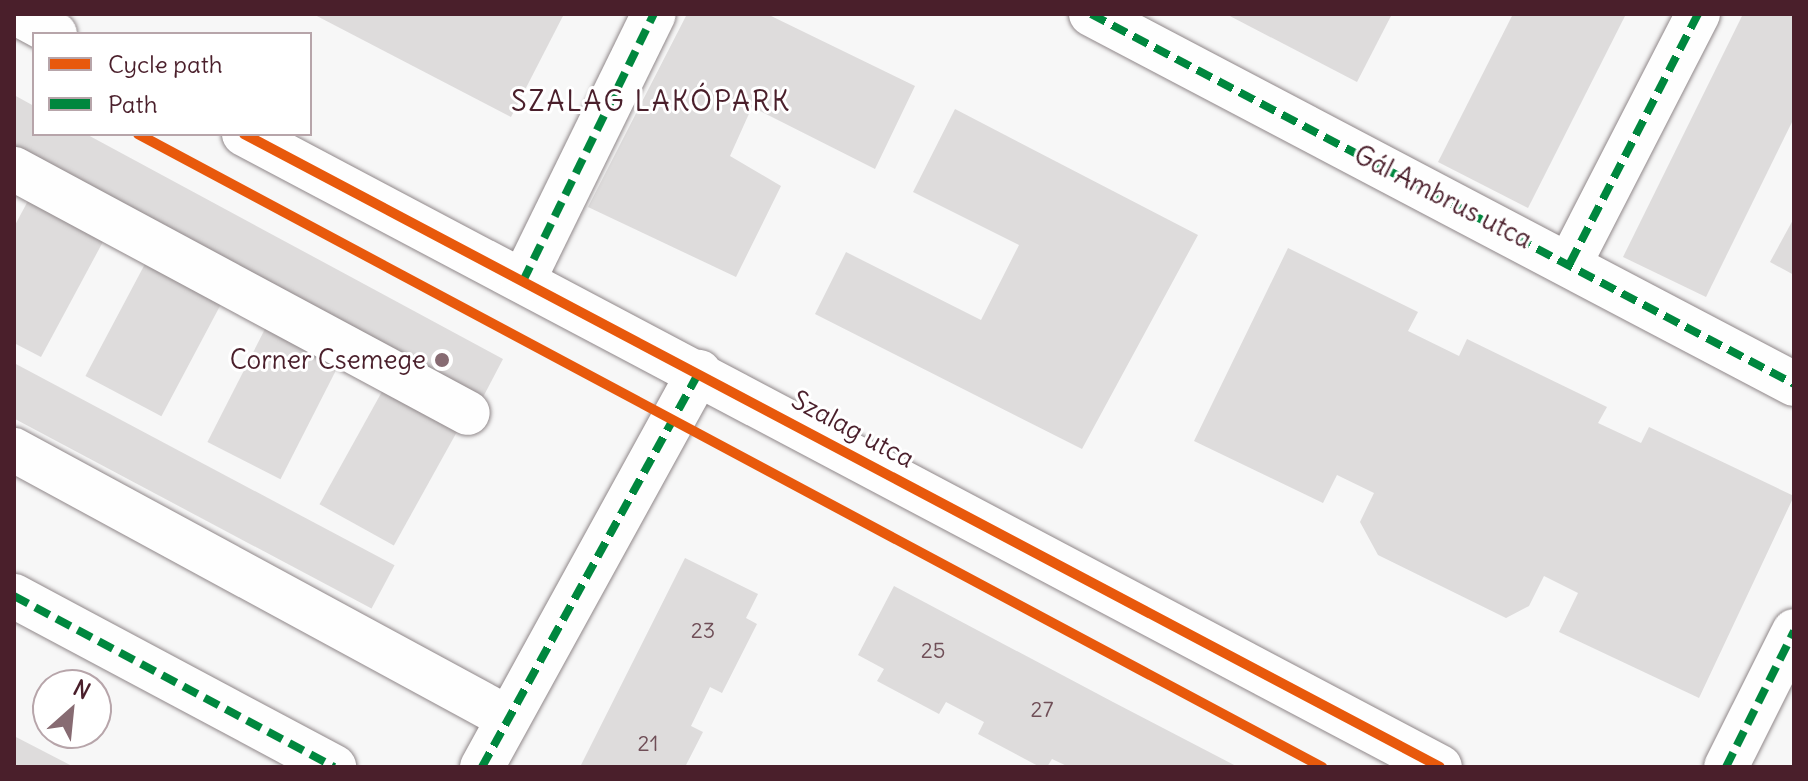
<!DOCTYPE html>
<meta charset="utf-8">
<style>
body{margin:0}
#map{position:relative;width:1808px;height:781px;overflow:hidden;background:#f7f7f7;font-family:Delius,sans-serif}
div>[style]{position:absolute}
[style*='--x']{left:calc(var(--x)*1px);top:calc(var(--y)*1px);width:calc(var(--w)*1px);rotate:calc(var(--a)*1deg)}
.building>*{inset:0;background:#dedcdc;transform-origin:0 0}
.roads{filter:drop-shadow(0 0 2px #90888a) drop-shadow(0 0 2px #90888a)}
.minor>*{height:44px;margin:-22px;padding:0 22px;transform-origin:22px;border-radius:22px;background:#fefefe}
.quiet>*{height:8px;margin-top:-4px;transform-origin:0;background:repeating-linear-gradient(90deg,#00873e 0 16px,transparent 0 24px)}
.cycleway>*{height:10px;margin:-5px;padding:0 5px;transform-origin:5px;border-radius:5px;background:#e8590c}
.dots>*{width:22px;height:22px;translate:-50% -50%;box-sizing:border-box;border:4px solid #fff;border-radius:50%}
span{translate:-50% -50%;white-space:nowrap;text-align:center;line-height:1.15;-webkit-text-stroke:6px #fff;paint-order:stroke}
.number-label{font-size:22px;color:#6f4e57}
.number-label span{-webkit-text-stroke-width:0}
.street-label{font-size:26px;color:#4a1f2b}
.poi-label{font-size:26px;color:#4a1f2b}
.right{translate:-100% -50%;text-align:right}
.neighbourhood-label{font-size:28px;color:#4a1f2b;letter-spacing:2px}
.frame{position:absolute;inset:0;border:16px solid #4a1f2b;pointer-events:none}
.legend{position:absolute;left:32px;top:32px;width:280px;height:104px;box-sizing:border-box;background:#fff;border:2px solid #b7a5aa;margin:0;padding:10px 14px;list-style:none;font-size:24px;color:#4a1f2b}
.legend li{display:flex;align-items:center;gap:16px;height:40px}
.legend b{width:40px;border:2px solid #b7a5aa}
.north{position:absolute;left:32px;top:669px;width:80px;height:80px;box-sizing:border-box;background:#fff;border:2px solid #b7a5aa;border-radius:50%;rotate:27deg;font-size:22px;font-weight:700;line-height:32px;text-align:center;color:#4a1f2b}
.north::after{content:'';display:block;margin:auto;width:28px;height:36px;background:#876b72;clip-path:polygon(50% 0,100% 100%,50% 72%,0 100%)}
</style>
<div id="map">
<div class="building">
<i style="clip-path:polygon(313px 14px,564px 14px,511px 117px)"></i>
<i style="clip-path:polygon(687px 14px,767px 14px,915px 86px,875px 169px,752px 107px,730px 156px,781px 186px,736px 277px,588px 207px)"></i>
<i style="clip-path:polygon(1226px 14px,1392px 14px,1357px 82px)"></i>
<i style="clip-path:polygon(1513px 14px,1626px 14px,1528px 208px,1438px 162px)"></i>
<i style="clip-path:polygon(1743px 14px,1794px 14px,1794px 118px,1706px 297px,1623px 257px)"></i>
<i style="clip-path:polygon(14px 95px,34px 106px,34px 134px,86px 134px,503px 359px,481px 401px,14px 149px)"></i>
<i style="clip-path:polygon(955px 109px,1198px 235px,1082px 449px,815px 314px,846px 252px,981px 320px,1019px 245px,913px 192px)"></i>
<i style="clip-path:polygon(30px 197px,105px 238px,41px 357px,14px 343px,14px 227px)"></i>
<i style="clip-path:polygon(1794px 218px,1794px 275px,1770px 262px)"></i>
<i style="clip-path:polygon(1288px 248px,1418px 312px,1408px 331px,1459px 356px,1467px 339px,1607px 407px,1598px 423px,1641px 443px,1649px 427px,1794px 496px,1699px 698px,1559px 632px,1578px 593px,1544px 576px,1529px 606px,1506px 618px,1378px 555px,1360px 522px,1374px 493px,1337px 475px,1323px 503px,1194px 441px)"></i>
<i style="left:146px;top:262px;width:86px;height:129px;rotate:28deg"></i>
<i style="left:266px;top:327px;width:82px;height:129px;rotate:27deg"></i>
<i style="left:14px;top:363px;width:431px;height:49px;rotate:28deg"></i>
<i style="left:384px;top:388px;width:85px;height:133px;rotate:29deg"></i>
<i style="clip-path:polygon(685px 558px,758px 594px,746px 618px,757px 624px,722px 693px,710px 687px,691px 726px,703px 732px,685px 767px,580px 767px)"></i>
<i style="clip-path:polygon(894px 586px,1113px 702px,1238px 767px,1069px 767px,1052px 759px,1047px 767px,1040px 767px,978px 734px,984px 722px,946px 702px,939px 714px,877px 681px,884px 669px,858px 655px)"></i>
<i style="clip-path:polygon(14px 736px,74px 767px,14px 767px)"></i>
</div>
<div class="roads">
<div class="minor">
<i style="--x:18;--y:14;--w:42;--a:28.4"></i>
<i style="--x:1091;--y:14;--w:794;--a:27.76"></i>
<i style="--x:244;--y:134;--w:1353;--a:27.89"></i>
<i style="--x:14;--y:169;--w:515;--a:28.26"></i>
<i style="--x:1570;--y:263;--w:280;--a:-62.8"></i>
<i style="--x:523;--y:281;--w:297;--a:-63.9"></i>
<i style="--x:14;--y:450;--w:562;--a:28.48"></i>
<i style="--x:14;--y:596;--w:363;--a:28.1"></i>
<i style="--x:482;--y:767;--w:451;--a:-61.2"></i>
<i style="--x:1726;--y:767;--w:152;--a:-63.4"></i>
</div>
</div>
<div class="quiet">
<i style="--x:1091;--y:14;--w:794;--a:27.76"></i>
<i style="--x:1570;--y:263;--w:280;--a:-62.8"></i>
<i style="--x:523;--y:281;--w:297;--a:-63.9"></i>
<i style="--x:14;--y:596;--w:363;--a:28.1"></i>
<i style="--x:482;--y:767;--w:451;--a:-61.2"></i>
<i style="--x:1726;--y:767;--w:152;--a:-63.4"></i>
</div>
<div class="cycleway">
<i style="--x:138;--y:134;--w:1343;--a:28.13"></i>
<i style="--x:244;--y:134;--w:1353;--a:27.89"></i>
</div>
<div class="dots">
<i style="left:442px;top:360px;background:#876b72"></i>
</div>
<div class="number-label">
<span style="left:703px;top:631px">23</span>
<span style="left:933px;top:651px">25</span>
<span style="left:1042px;top:710px">27</span>
<span style="left:648px;top:744px">21</span>
</div>
<div class="street-label">
<span style="left:1443px;top:197px;rotate:27deg">Gál Ambrus utca</span>
<span style="left:853px;top:429px;rotate:28deg">Szalag utca</span>
</div>
<div class="poi-label">
<span class="right" style="left:426px;top:360px">Corner Csemege</span>
</div>
<div class="neighbourhood-label">
<span style="left:651px;top:101px">SZALAG LAKÓPARK</span>
</div>
<div class="frame"></div>
<ul class="legend">
<li><b style="height:10px;background:#e8590c"></b>Cycle path</li>
<li><b style="height:10px;background:#00873e"></b>Path</li>
</ul>
<div class="north">N</div>
</div>
